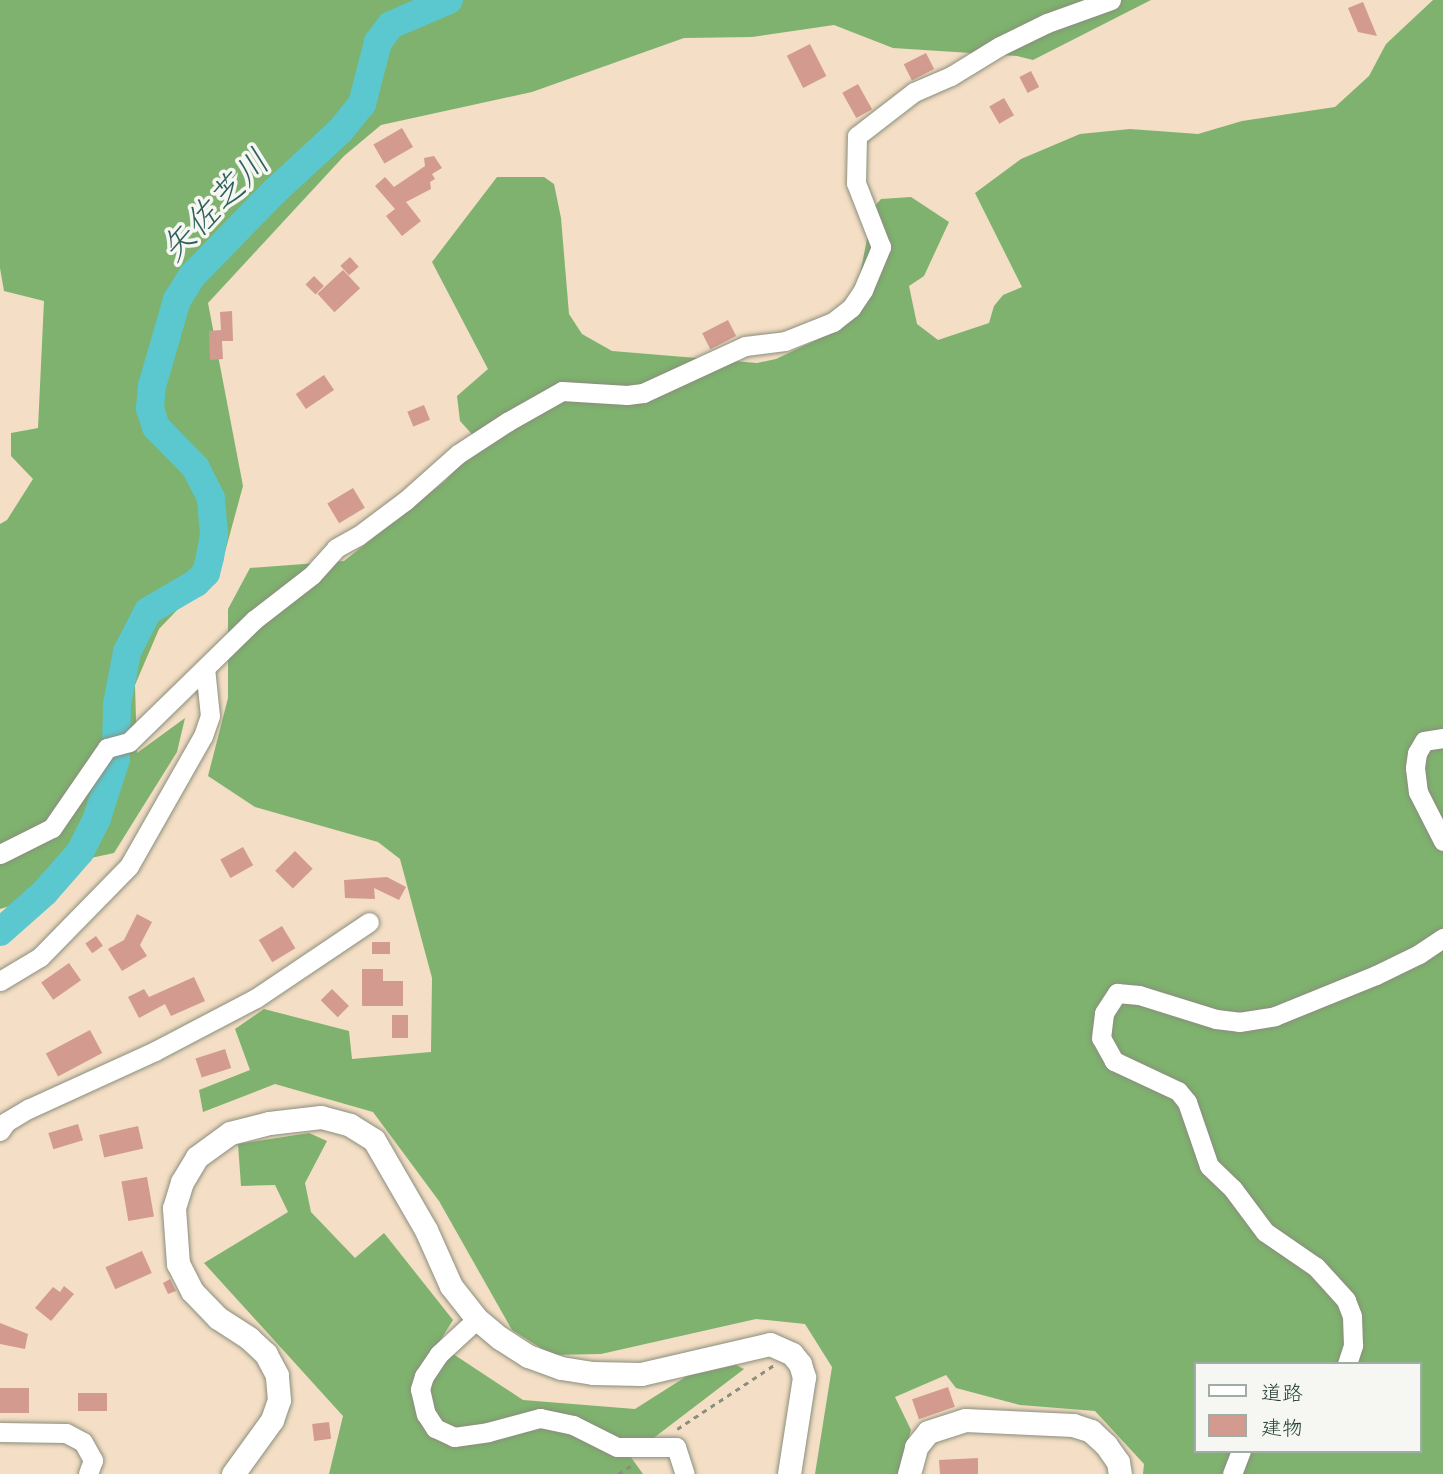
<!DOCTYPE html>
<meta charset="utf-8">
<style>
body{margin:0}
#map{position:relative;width:1443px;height:1474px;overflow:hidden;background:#f4dec5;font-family:Caveat,"Klee One",sans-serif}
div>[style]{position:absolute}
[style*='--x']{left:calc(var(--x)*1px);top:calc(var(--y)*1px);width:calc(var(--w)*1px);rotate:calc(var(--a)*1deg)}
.forest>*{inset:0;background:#7eb26e}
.river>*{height:28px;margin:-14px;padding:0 14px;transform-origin:14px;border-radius:14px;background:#5bc8cf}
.building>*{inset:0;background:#d39b8f;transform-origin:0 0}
.path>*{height:2.5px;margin-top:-1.25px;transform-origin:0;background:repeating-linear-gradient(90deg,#8a8e7c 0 5px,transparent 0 10px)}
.roads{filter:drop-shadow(0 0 2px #8a8e7c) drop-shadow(0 0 2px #8a8e7c)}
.minor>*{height:19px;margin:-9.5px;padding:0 9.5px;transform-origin:9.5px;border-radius:9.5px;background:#fff}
.tertiary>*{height:23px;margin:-11.5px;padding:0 11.5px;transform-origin:11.5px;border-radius:11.5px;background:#fff}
span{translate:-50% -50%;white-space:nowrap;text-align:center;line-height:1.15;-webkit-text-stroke:7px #f6f6f2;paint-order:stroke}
.water-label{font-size:35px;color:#2e605b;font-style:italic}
.legend{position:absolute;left:1194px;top:1362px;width:228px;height:91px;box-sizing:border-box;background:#f6f6f2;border:2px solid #a0aca6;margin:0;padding:9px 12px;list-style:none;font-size:21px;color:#1f3d34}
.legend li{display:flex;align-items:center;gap:14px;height:35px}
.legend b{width:35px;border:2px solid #a0aca6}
</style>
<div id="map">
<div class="forest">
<i style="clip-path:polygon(0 0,1151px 0,1033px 60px,1017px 56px,893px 48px,834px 25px,752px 37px,684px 38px,532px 92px,381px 125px,344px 156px,208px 303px,243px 486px,222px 563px,159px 629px,135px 685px,137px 753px,185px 718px,177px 752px,114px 853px,63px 864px,20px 903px,0 909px,0 524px,7px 520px,33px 479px,11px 456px,11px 433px,38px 428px,44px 301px,4px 291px,0 268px)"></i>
<i style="clip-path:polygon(evenodd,1433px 0,1443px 0,1443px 1474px,1143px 1474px,1144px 1464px,1095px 1411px,1020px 1405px,956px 1388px,946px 1375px,895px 1397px,911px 1430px,899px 1474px,815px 1474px,832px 1367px,805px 1324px,756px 1319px,601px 1354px,552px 1355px,512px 1330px,439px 1201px,373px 1112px,275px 1084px,203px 1112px,199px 1090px,250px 1070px,235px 1029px,264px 1009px,349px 1031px,352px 1059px,431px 1052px,432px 978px,400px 859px,378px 842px,255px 807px,208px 776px,228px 698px,228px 609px,250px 568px,344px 561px,445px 481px,480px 443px,460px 421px,457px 396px,488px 369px,432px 262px,497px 177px,544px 177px,554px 184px,561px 218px,569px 314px,582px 334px,612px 351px,757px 363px,776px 359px,829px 334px,853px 311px,873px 208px,881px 199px,911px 197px,949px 222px,924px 276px,909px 286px,917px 324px,938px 340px,989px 323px,994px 306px,1003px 295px,1022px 287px,975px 193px,1021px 159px,1080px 134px,1130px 129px,1198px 134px,1242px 121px,1335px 107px,1369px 76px,1386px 44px,1433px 0,1196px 1364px,1420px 1364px,1420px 1451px,1196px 1451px,1196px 1364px)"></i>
<i style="clip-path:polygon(309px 1133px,327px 1141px,305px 1183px,311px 1212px,355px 1258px,384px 1233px,453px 1320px,438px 1344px,523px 1400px,635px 1409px,687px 1376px,736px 1365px,744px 1369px,630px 1456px,643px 1474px,329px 1474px,343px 1416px,204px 1263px,288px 1212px,275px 1185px,241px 1186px,238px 1144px)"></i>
</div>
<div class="river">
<i style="--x:0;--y:932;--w:60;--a:-41.6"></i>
<i style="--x:45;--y:892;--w:53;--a:-48.8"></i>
<i style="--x:80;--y:852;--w:38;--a:-63"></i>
<i style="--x:97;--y:818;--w:62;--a:-72.1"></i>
<i style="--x:116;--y:759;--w:55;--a:-89"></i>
<i style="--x:117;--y:704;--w:53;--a:-79.1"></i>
<i style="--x:127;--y:652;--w:46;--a:-62.9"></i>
<i style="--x:148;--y:611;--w:56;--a:-30.3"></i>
<i style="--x:196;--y:583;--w:14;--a:-45"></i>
<i style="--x:206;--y:573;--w:16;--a:-76"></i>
<i style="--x:210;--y:557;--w:23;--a:-80"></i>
<i style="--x:214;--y:534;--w:36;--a:-95"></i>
<i style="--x:211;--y:498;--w:34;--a:-117"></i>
<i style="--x:196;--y:468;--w:57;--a:-134.3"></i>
<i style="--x:156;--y:427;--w:20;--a:-108"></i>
<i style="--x:150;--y:408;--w:22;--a:-85"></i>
<i style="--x:152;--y:386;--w:90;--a:-73.8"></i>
<i style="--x:177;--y:300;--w:28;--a:-58"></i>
<i style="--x:192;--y:276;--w:119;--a:-45.7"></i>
<i style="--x:275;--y:191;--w:88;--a:-42.7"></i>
<i style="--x:340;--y:131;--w:35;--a:-51"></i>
<i style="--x:362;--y:104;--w:64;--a:-75.5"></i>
<i style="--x:378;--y:42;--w:21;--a:-53"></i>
<i style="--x:391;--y:25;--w:63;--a:-23.3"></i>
</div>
<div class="building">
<i style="clip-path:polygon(1363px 2px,1377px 36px,1358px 32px,1348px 8px)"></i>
<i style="left:810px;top:44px;width:36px;height:26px;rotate:63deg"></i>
<i style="left:926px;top:53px;width:18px;height:25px;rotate:63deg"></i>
<i style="left:1031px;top:71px;width:18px;height:13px;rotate:63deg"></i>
<i style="left:858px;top:84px;width:29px;height:18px;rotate:61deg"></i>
<i style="left:1004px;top:98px;width:20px;height:17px;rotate:60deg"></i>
<i style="left:402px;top:128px;width:22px;height:33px;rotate:60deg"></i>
<i style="clip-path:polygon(434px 156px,442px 168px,432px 174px,435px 179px,430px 182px,431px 189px,406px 202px,421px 221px,402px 236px,386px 216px,395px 209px,375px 186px,385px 177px,394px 187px,425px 166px,424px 158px)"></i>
<i style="left:350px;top:257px;width:13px;height:13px;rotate:48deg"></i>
<i style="left:343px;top:270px;width:25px;height:35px;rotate:47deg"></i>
<i style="left:314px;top:276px;width:14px;height:12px;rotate:45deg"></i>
<i style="clip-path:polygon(232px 311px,233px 341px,222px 341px,223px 359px,210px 360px,209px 331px,221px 330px,220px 312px)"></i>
<i style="left:728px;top:320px;width:18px;height:29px;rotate:63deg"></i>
<i style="left:324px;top:375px;width:18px;height:34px;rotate:56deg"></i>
<i style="left:424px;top:405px;width:16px;height:18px;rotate:68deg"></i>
<i style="left:353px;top:488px;width:23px;height:30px;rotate:59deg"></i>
<i style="left:243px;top:847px;width:21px;height:26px;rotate:61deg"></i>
<i style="left:295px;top:851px;width:25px;height:28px;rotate:45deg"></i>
<i style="clip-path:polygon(387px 877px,406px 887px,399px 900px,374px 888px,375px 899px,345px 898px,344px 880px)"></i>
<i style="clip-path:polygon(137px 914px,152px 922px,140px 945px,147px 956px,122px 971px,108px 949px,124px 940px)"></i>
<i style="left:282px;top:926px;width:26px;height:27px;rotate:59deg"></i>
<i style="left:96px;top:936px;width:12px;height:13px;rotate:55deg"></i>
<i style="left:372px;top:942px;width:18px;height:12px"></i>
<i style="left:69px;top:963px;width:21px;height:34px;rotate:55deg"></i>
<i style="clip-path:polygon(362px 969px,383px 969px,383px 981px,403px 981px,403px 1006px,362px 1006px)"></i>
<i style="clip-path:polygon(194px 977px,205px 1001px,171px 1016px,165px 1004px,139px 1018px,128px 997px,144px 989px,149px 997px)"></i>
<i style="left:332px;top:989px;width:24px;height:16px;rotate:45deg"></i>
<i style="left:392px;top:1015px;width:16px;height:23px"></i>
<i style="left:90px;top:1030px;width:26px;height:50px;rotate:62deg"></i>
<i style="left:225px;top:1049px;width:20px;height:31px;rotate:72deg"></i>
<i style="left:78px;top:1124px;width:17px;height:31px;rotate:73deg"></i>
<i style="left:138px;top:1126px;width:23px;height:40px;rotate:77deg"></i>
<i style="left:147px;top:1177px;width:40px;height:26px;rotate:80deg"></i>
<i style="left:142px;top:1251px;width:24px;height:40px;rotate:66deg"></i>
<i style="clip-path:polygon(170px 1279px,176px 1291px,168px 1294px,163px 1283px)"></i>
<i style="clip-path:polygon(64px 1286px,74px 1294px,51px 1321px,35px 1308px,53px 1287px,60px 1292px)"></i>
<i style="clip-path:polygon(0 1323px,28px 1334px,25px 1349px,0 1344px)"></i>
<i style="left:948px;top:1387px;width:21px;height:38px;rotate:71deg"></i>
<i style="left:0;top:1388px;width:29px;height:25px"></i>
<i style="left:78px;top:1393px;width:29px;height:18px"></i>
<i style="left:329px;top:1422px;width:17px;height:17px;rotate:83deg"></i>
<i style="clip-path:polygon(978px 1458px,978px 1474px,940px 1474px,939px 1460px)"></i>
</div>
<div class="path">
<i style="--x:677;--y:1429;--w:116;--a:-33.4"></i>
<i style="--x:618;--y:1474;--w:17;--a:-33"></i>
</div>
<div class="roads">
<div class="minor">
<i style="--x:1443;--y:738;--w:19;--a:171"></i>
<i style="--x:1424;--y:741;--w:14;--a:120"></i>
<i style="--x:1417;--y:753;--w:15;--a:98"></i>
<i style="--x:1415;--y:768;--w:24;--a:83"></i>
<i style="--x:1418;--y:792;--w:55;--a:63"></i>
<i style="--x:0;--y:854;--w:58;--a:-26.6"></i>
<i style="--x:52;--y:828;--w:97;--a:-55.5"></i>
<i style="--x:107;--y:748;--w:23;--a:-15"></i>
<i style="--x:129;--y:742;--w:175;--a:-44.3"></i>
<i style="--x:254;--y:620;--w:73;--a:-37.8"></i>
<i style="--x:312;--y:575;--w:36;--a:-48"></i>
<i style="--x:336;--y:548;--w:25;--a:-29"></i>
<i style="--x:358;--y:536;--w:59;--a:-36.7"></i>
<i style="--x:405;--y:501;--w:71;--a:-41.6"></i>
<i style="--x:458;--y:454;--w:59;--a:-33.1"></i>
<i style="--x:507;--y:422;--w:63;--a:-29.4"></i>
<i style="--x:562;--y:391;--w:65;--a:3.5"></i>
<i style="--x:627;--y:395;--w:16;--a:-7"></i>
<i style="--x:643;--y:393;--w:112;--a:-24.7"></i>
<i style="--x:745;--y:346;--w:40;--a:-7.1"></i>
<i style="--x:785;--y:341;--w:52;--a:-21.6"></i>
<i style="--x:833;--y:322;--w:23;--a:-38"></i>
<i style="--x:851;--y:308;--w:22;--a:-56"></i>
<i style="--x:863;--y:290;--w:47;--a:-67.3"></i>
<i style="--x:881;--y:247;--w:69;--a:-111.3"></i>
<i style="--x:856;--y:183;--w:47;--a:-88.8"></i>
<i style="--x:857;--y:136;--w:72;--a:-37.7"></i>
<i style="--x:914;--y:92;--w:40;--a:-23.4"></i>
<i style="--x:951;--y:76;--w:57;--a:-31.5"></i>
<i style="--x:1000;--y:46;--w:52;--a:-26.1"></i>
<i style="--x:1047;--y:23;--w:68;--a:-19.8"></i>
<i style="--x:0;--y:981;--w:47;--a:-31"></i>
<i style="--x:40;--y:957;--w:127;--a:-45.6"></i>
<i style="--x:129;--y:866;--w:150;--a:-60.4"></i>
<i style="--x:203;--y:736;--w:21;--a:-71"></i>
<i style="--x:210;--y:716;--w:48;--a:-95.9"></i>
<i style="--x:0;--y:1131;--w:11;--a:-56"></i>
<i style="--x:6;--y:1122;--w:26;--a:-31"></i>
<i style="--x:28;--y:1109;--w:140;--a:-24.5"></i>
<i style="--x:155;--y:1051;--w:114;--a:-27.7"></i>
<i style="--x:256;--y:998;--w:136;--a:-33.9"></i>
<i style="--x:477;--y:1319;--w:52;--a:137.4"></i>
<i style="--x:439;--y:1354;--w:27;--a:124"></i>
<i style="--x:424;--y:1376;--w:14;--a:107"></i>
<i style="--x:420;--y:1389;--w:26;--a:77"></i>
<i style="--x:426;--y:1414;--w:17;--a:57"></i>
<i style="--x:435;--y:1428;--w:21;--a:25"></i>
<i style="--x:454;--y:1437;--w:34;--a:-8"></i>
<i style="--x:488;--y:1432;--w:54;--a:-15.1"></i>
<i style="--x:540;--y:1418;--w:34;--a:12"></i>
<i style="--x:573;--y:1425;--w:49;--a:26.6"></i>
<i style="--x:617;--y:1447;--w:59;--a:0"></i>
<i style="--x:676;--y:1447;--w:28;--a:72"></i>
<i style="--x:1347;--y:1364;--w:20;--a:-72"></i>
<i style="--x:1353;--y:1345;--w:29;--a:-92"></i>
<i style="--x:1352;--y:1316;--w:17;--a:-111"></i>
<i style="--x:1346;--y:1300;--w:45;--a:-132.3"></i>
<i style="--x:1316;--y:1267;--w:62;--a:-145.5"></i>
<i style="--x:1265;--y:1232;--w:54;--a:-126.7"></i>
<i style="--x:1233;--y:1189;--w:33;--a:-136"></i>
<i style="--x:1209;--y:1166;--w:68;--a:-109"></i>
<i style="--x:1187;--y:1102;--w:14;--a:-129"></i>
<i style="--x:1178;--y:1091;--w:71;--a:-154.9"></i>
<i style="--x:1114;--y:1061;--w:26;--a:-119"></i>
<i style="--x:1101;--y:1038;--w:25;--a:-83"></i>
<i style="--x:1104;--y:1013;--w:24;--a:-57"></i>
<i style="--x:1117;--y:993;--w:22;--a:5"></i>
<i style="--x:1139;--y:995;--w:81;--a:17.3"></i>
<i style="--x:1216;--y:1019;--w:23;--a:7"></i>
<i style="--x:1239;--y:1022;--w:36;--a:-9"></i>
<i style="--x:1275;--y:1016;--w:109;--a:-22.1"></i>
<i style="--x:1376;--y:975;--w:48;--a:-26"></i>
<i style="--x:1419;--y:954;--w:29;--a:-34"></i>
<i style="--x:0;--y:1432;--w:66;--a:0.9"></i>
<i style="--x:66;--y:1433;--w:19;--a:28"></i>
<i style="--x:83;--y:1442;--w:21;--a:61"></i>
<i style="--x:93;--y:1460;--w:15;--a:110"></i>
<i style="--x:1232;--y:1474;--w:25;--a:-69"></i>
</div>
<div class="tertiary">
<i style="--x:233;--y:1474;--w:67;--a:-54.2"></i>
<i style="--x:272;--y:1420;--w:21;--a:-71"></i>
<i style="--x:279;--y:1400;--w:25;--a:-95"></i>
<i style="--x:277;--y:1375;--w:24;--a:-118"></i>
<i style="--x:266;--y:1354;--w:23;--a:-137"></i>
<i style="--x:249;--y:1338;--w:37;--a:-147"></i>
<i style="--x:218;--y:1318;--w:37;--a:-134"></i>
<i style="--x:192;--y:1291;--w:30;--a:-117"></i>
<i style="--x:178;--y:1264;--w:56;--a:-94.1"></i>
<i style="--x:174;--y:1208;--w:27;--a:-73"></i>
<i style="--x:182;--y:1182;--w:29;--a:-59"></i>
<i style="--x:197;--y:1157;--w:41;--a:-36"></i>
<i style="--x:230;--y:1133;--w:40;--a:-14.4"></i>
<i style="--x:269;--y:1123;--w:52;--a:-6.6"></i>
<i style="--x:321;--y:1117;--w:30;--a:15"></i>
<i style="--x:350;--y:1125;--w:28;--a:32"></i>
<i style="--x:374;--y:1140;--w:104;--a:60"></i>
<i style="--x:426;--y:1230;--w:61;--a:65.9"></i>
<i style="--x:451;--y:1286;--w:42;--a:51.8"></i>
<i style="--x:477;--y:1319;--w:30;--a:40"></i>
<i style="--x:500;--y:1338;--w:33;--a:33"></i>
<i style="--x:528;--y:1356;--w:35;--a:20"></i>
<i style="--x:561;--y:1368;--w:32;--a:9"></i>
<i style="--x:593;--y:1373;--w:48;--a:1.2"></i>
<i style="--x:641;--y:1374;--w:132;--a:-13.1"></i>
<i style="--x:770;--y:1344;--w:24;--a:24"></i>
<i style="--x:792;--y:1354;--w:13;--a:51"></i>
<i style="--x:800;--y:1364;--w:14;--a:73"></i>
<i style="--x:804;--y:1377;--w:98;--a:98.8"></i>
<i style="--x:909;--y:1474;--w:28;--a:-75"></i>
<i style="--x:916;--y:1447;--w:19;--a:-51"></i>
<i style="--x:928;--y:1432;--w:39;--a:-18"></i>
<i style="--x:965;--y:1420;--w:108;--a:2.7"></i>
<i style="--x:1073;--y:1425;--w:19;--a:18"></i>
<i style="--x:1091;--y:1431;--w:21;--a:43"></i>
<i style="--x:1106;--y:1445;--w:21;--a:55"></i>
<i style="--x:1118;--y:1462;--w:12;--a:81"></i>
</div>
</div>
<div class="water-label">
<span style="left:215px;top:206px;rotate:-46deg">矢佐芝川</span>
</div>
<ul class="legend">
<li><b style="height:9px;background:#fff"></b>道路</li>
<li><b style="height:19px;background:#d39b8f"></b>建物</li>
</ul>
</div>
